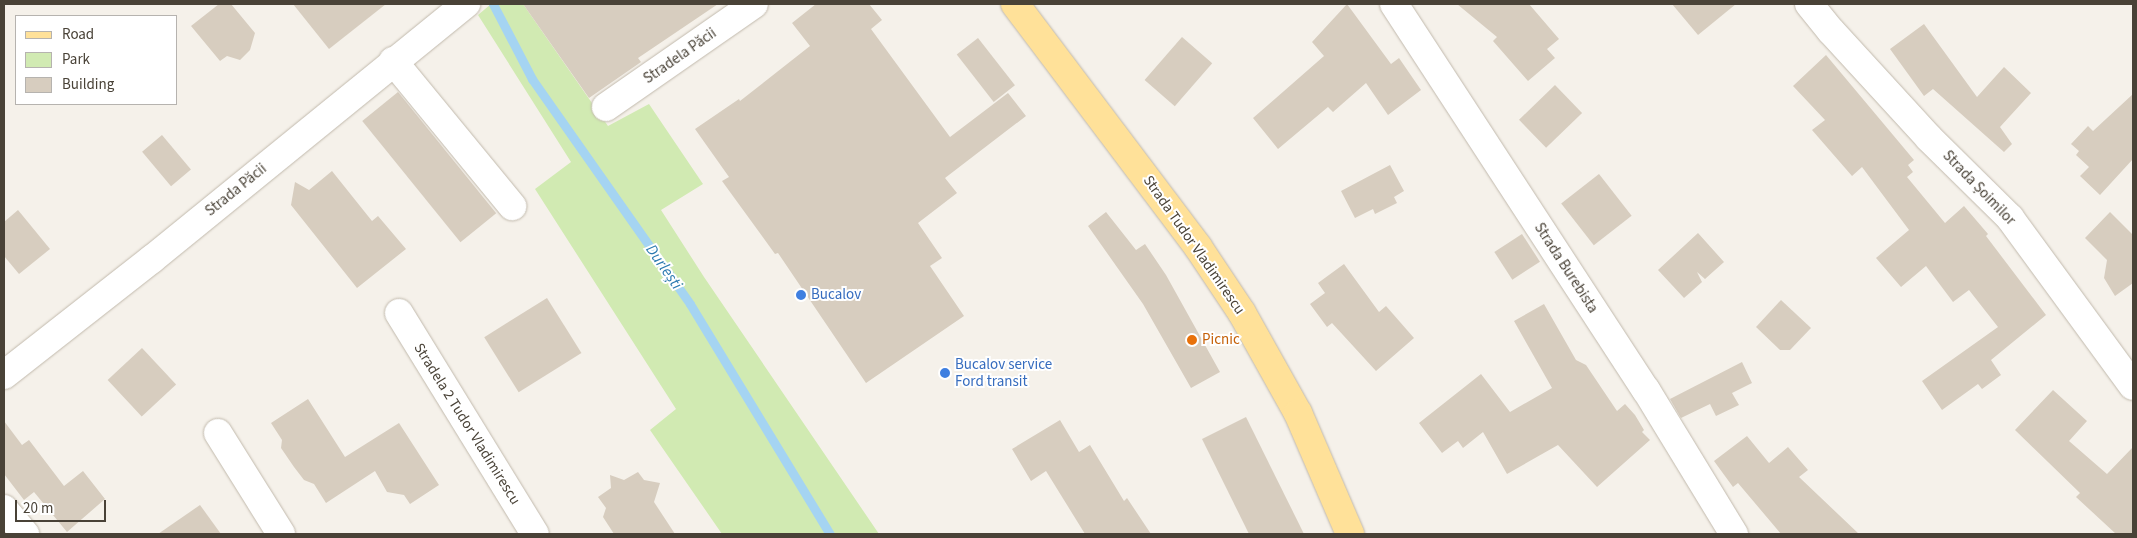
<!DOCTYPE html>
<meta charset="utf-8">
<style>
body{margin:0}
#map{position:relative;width:2137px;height:538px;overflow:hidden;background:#f5f1ea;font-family:"Source Sans 3",sans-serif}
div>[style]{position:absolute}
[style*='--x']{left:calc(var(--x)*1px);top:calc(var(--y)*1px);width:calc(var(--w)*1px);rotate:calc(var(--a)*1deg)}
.green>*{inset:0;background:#d1eab2}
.stream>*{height:9px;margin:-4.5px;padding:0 4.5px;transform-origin:4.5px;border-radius:4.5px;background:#a5d4f2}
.building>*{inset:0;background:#d7cdbf;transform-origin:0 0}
.roads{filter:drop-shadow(0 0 1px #c1b9ac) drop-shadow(0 0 1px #c1b9ac)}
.minor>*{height:28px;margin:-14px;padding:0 14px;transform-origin:14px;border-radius:14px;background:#fff}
.major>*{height:28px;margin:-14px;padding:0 14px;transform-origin:14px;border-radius:14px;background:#ffe199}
.dots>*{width:14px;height:14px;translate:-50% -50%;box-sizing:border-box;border:2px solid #fff;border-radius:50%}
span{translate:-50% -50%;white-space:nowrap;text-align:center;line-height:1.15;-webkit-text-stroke:4px #fff;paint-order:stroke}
.street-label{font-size:15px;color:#494237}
.shop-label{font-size:15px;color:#366cbe}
.left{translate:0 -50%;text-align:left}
.food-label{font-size:15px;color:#c56008}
.water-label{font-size:16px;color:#2c7ab0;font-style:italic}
.frame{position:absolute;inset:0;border:5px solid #494237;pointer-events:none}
.legend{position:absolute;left:15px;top:15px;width:162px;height:90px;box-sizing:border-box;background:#fff;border:1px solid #b6b3af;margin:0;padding:6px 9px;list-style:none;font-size:15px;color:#494237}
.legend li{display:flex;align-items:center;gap:10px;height:25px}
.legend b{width:25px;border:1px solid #b6b3af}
.scale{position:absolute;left:15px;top:500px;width:91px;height:22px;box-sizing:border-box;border:2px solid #494237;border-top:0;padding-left:6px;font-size:15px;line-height:18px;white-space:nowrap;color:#494237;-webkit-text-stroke:4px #fff;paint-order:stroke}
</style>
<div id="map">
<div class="green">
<i style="clip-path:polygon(491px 4px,523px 4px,608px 126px,649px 104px,703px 184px,661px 210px,704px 277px,879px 534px,722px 534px,650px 430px,676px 409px,535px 189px,571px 162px,478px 15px)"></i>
</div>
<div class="stream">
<i style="--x:493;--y:4;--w:85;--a:62.5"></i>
<i style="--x:532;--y:79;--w:275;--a:54.9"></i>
<i style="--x:690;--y:304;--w:269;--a:58.7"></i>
</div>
<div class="building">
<i style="clip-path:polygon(219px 4px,231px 4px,255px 33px,250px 50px,240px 60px,227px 56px,220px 61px,191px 26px)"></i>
<i style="clip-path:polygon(293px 4px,386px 4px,329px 49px)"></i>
<i style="clip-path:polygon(523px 4px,718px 4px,638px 58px,641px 62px,589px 98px)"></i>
<i style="clip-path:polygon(816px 4px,869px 4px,882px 20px,871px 29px,950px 137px,1008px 93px,1026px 116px,945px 178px,957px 193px,918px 223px,942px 258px,930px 266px,964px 316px,866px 383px,778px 253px,775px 254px,722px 181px,729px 177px,695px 129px,739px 99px,740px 101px,810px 46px,792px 23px)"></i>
<i style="clip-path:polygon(1347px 4px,1391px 64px,1399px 58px,1421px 90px,1388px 115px,1366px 83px,1333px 112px,1328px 107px,1278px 149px,1253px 118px,1324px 56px,1312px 42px)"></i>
<i style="clip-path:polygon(1457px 4px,1529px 4px,1559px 39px,1547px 49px,1555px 58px,1528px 81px,1493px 41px,1497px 37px)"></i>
<i style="clip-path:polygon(1672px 4px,1736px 4px,1698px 35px)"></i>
<i style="clip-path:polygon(1924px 24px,1977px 97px,2004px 67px,2031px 93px,2000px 127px,2012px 144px,2004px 152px,1933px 89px,1924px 96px,1890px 49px)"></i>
<i style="left:1182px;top:37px;width:40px;height:57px;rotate:41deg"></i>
<i style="left:978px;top:38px;width:60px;height:27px;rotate:52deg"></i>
<i style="clip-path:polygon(1826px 55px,1914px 160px,1908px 165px,1913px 172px,1907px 177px,1945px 223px,1964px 206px,1988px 234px,1986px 236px,2046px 315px,1991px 360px,2001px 375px,1982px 389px,1978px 384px,1942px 410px,1922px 381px,1998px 327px,1969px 290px,1953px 302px,1926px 266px,1901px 287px,1876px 258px,1909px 230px,1862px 167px,1852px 176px,1812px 130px,1825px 120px,1793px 86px)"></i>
<i style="left:1555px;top:85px;width:39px;height:50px;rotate:46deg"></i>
<i style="left:398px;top:92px;width:156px;height:46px;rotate:51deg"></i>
<i style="clip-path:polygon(2133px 94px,2133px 159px,2100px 195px,2080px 176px,2089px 167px,2076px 155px,2079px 151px,2071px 144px,2088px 126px,2093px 131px)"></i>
<i style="left:162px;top:135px;width:45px;height:26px;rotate:50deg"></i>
<i style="clip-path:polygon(1390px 165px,1404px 191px,1394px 197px,1397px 203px,1375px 214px,1373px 209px,1355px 218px,1341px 191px)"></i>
<i style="clip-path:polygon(332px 171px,372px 221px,378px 216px,406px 249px,357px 288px,291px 205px,295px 182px,309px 190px)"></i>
<i style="left:1599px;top:174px;width:53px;height:48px;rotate:52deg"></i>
<i style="clip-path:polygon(18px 210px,50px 249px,19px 274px,4px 256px,4px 222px)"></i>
<i style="clip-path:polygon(1106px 212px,1136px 250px,1145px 244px,1166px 275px,1220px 372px,1191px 388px,1143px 304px,1088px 226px)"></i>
<i style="clip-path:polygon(2110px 212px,2133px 235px,2133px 283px,2115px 296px,2104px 278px,2107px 260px,2085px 238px)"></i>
<i style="clip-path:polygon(1698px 233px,1724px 262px,1705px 279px,1697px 272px,1702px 282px,1684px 298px,1658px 270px)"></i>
<i style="left:1522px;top:234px;width:33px;height:33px;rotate:57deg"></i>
<i style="clip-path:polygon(1344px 264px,1379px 312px,1386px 306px,1414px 338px,1376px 371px,1332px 323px,1327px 327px,1310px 304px,1325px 293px,1318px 283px)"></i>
<i style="left:547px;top:298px;width:65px;height:74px;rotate:58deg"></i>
<i style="clip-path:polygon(1781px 300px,1811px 328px,1790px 350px,1780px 350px,1756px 327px)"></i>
<i style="clip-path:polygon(1544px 304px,1576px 360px,1586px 365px,1617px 411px,1625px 404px,1635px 415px,1644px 430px,1642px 432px,1650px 440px,1597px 487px,1558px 445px,1507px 474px,1483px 432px,1463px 448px,1458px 441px,1442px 453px,1419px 423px,1481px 374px,1510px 412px,1552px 388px,1514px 321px)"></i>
<i style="left:142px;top:348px;width:50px;height:47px;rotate:47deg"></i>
<i style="clip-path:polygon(1742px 362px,1752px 383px,1732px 393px,1739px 405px,1716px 416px,1710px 404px,1681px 418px,1670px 399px)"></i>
<i style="clip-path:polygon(2053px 390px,2087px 421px,2069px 441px,2107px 474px,2133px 447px,2133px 534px,2116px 534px,2076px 497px,2080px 493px,2015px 430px)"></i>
<i style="clip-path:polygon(308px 399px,345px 457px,399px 423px,439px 485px,410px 504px,404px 495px,387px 492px,375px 471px,326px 503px,314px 484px,304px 480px,294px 467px,281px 448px,282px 440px,271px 423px)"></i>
<i style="clip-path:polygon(1246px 417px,1304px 534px,1249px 534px,1202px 439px)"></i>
<i style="clip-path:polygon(1060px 420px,1079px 452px,1090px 445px,1124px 501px,1127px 498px,1151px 534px,1085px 534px,1046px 471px,1031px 481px,1012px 449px)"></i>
<i style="clip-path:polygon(4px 421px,22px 445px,29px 440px,64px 486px,83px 471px,105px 499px,67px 532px,34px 492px,24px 500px,4px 474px)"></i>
<i style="clip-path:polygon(1747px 436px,1769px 463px,1788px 447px,1808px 470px,1799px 477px,1859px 534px,1781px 534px,1738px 483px,1733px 487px,1714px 461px)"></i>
<i style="clip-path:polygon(638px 472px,644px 480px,660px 483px,654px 502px,675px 534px,614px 534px,603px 517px,606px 508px,598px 497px,611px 488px,610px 475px,624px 480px)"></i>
<i style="clip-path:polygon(200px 505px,221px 534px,158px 534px)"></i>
</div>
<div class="roads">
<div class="minor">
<i style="--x:1394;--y:4;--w:461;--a:56.9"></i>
<i style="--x:1646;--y:390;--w:169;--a:58.6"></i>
<i style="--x:1809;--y:4;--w:35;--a:51"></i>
<i style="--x:1831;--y:31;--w:145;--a:47.5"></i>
<i style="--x:1929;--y:138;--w:114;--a:44.6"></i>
<i style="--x:2010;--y:218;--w:208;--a:53.8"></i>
<i style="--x:393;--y:61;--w:188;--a:50.6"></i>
<i style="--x:606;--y:107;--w:180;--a:-34.8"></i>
<i style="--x:399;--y:313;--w:259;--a:58.4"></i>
<i style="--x:4;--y:375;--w:188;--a:-38.1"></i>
<i style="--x:152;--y:259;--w:405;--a:-39.1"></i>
<i style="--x:218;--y:433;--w:119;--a:58"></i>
<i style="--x:4;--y:509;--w:33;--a:50"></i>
</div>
<div class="major">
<i style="--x:1015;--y:4;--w:304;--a:53"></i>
<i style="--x:1198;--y:247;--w:79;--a:56.3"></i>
<i style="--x:1242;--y:313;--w:115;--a:60.8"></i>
<i style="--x:1298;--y:413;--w:132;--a:66.7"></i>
</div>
</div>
<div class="dots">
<i style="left:801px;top:295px;background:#3f7fe0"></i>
<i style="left:1192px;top:340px;background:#e8710a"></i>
<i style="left:945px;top:373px;background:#3f7fe0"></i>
</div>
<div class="street-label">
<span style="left:680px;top:56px;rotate:-35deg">Stradela Păcii</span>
<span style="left:1979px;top:188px;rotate:46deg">Strada Șoimilor</span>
<span style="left:236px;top:190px;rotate:-39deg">Strada Păcii</span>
<span style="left:1194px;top:245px;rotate:55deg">Strada Tudor Vladimirescu</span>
<span style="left:1566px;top:268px;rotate:57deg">Strada Burebista</span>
<span style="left:467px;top:424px;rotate:58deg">Stradela 2 Tudor Vladimirescu</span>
</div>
<div class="shop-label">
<span class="left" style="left:811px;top:295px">Bucalov</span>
<span class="left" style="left:955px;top:373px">Bucalov service<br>Ford transit</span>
</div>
<div class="food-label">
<span class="left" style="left:1202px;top:340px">Picnic</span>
</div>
<div class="water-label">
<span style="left:664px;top:267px;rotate:55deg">Durlești</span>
</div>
<div class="frame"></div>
<ul class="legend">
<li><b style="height:6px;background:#ffe199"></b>Road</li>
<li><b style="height:14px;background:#d1eab2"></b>Park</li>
<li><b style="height:14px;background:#d7cdbf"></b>Building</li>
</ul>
<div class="scale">20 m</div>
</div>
